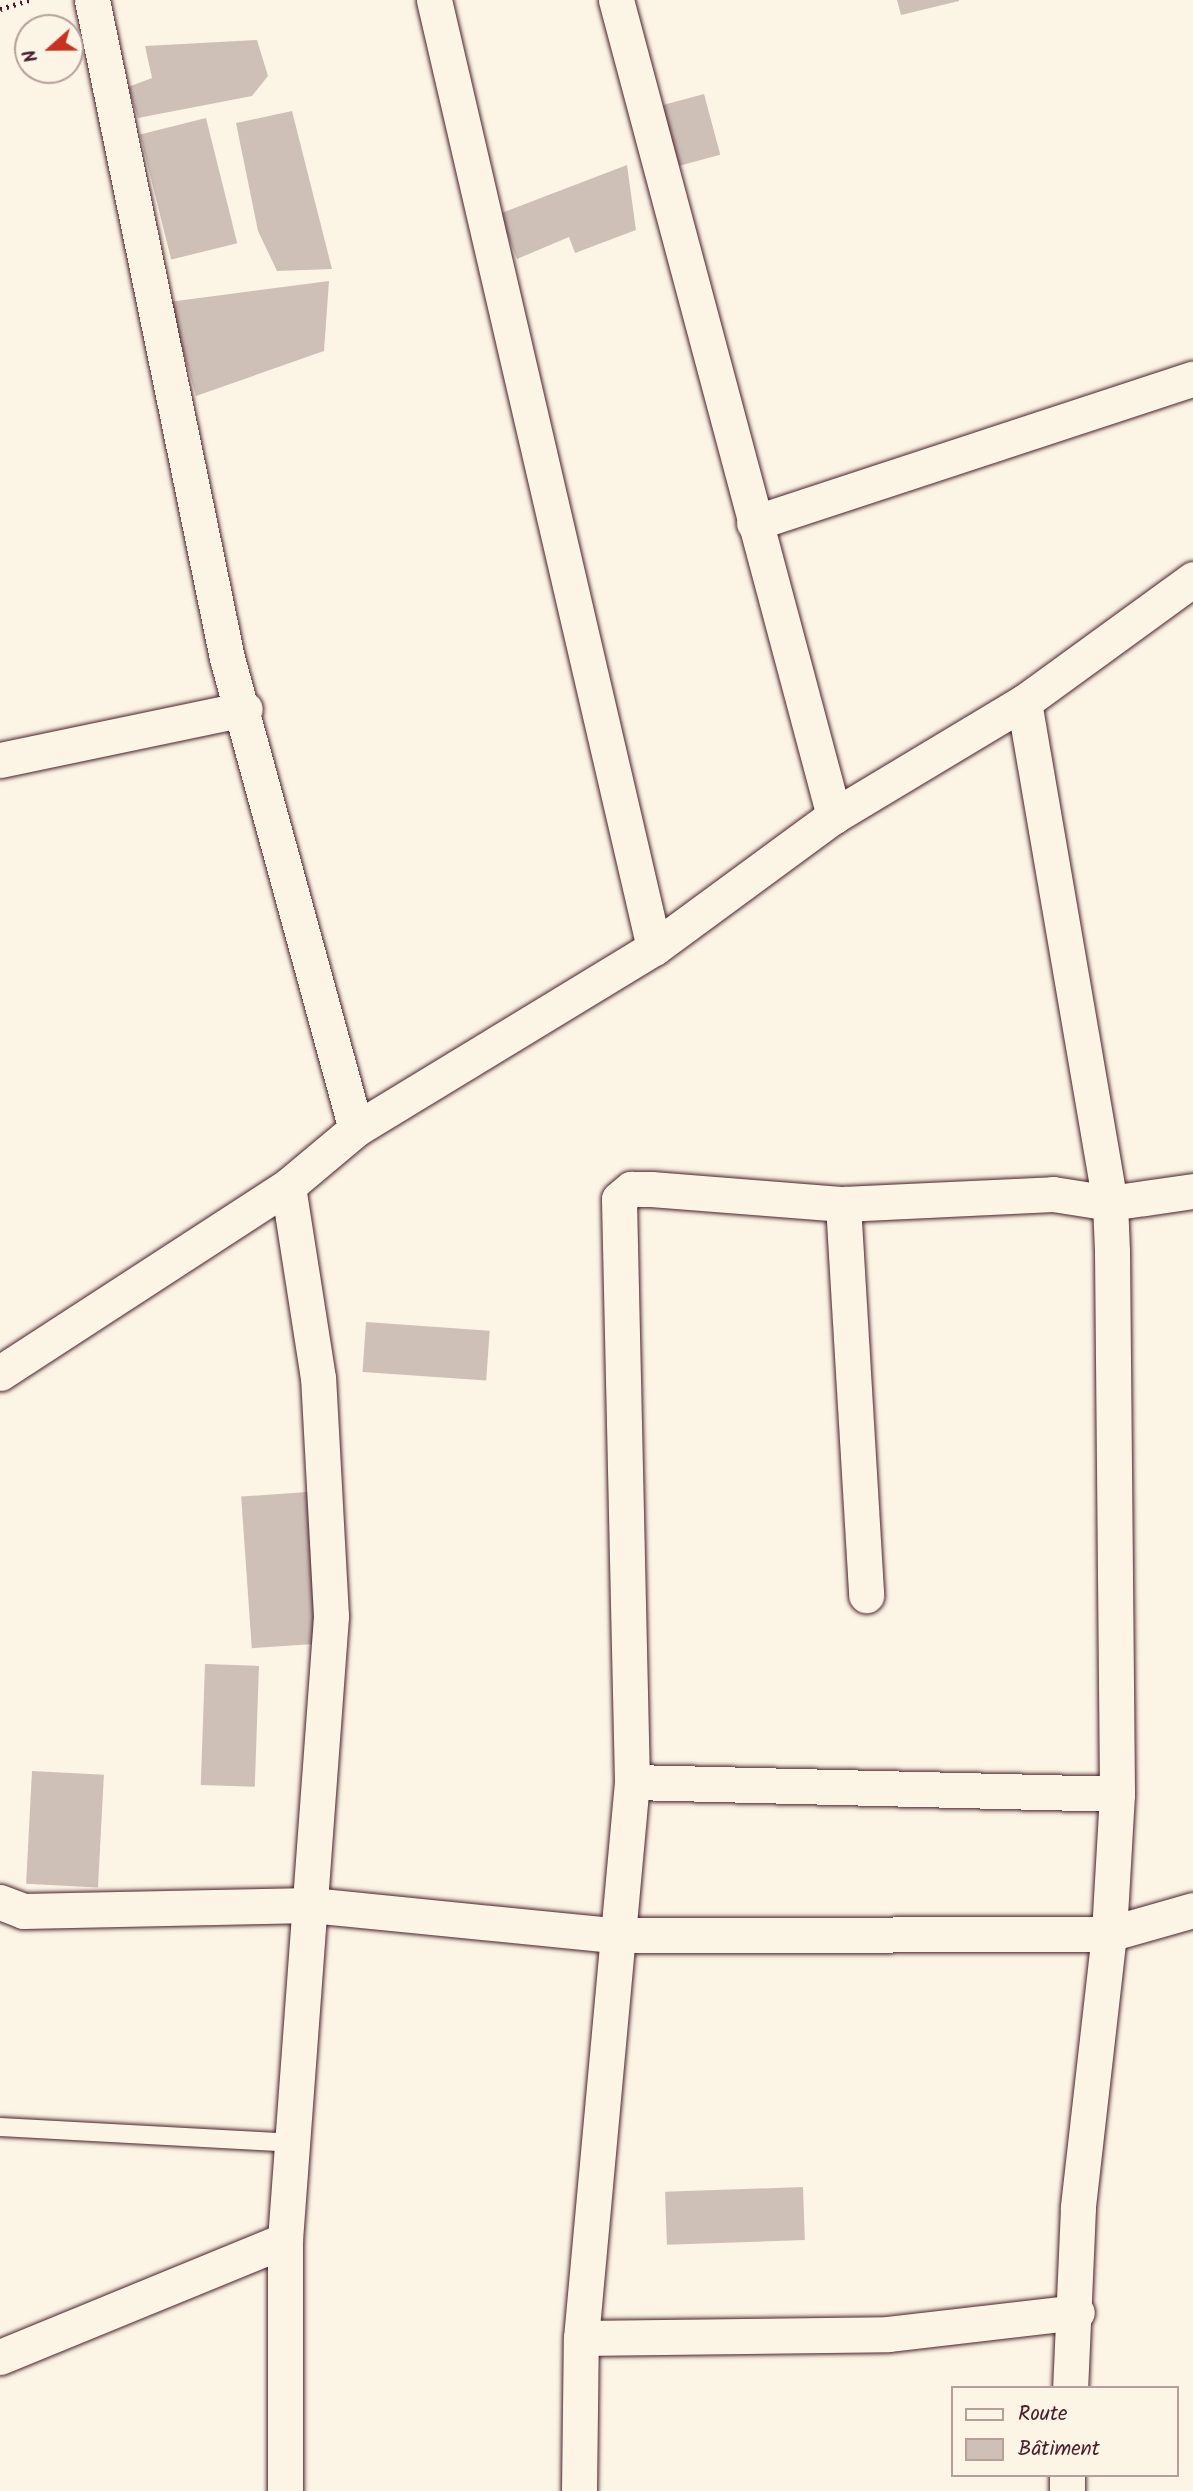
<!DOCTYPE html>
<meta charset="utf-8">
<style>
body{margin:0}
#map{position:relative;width:1193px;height:2491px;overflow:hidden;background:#fcf5e5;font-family:Kalam,sans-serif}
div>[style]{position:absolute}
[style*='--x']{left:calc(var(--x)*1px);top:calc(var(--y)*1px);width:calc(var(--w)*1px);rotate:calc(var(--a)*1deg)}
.building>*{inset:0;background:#cfc0b7;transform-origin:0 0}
.path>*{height:4.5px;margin-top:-2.25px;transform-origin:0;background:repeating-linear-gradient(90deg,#4a1f2b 0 2px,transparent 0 7px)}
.roads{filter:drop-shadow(0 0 2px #4a1f2b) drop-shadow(0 0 2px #4a1f2b)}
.lane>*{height:18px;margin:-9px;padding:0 9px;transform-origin:9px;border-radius:9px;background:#fcf5e5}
.street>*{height:35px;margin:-17.5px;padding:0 17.5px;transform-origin:17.5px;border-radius:17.5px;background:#fcf5e5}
span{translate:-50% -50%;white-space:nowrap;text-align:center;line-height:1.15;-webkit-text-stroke:6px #fcf5e5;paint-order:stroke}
.legend{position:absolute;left:951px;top:2386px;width:228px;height:91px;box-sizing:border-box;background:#fcf5e5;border:2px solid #b59f9b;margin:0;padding:9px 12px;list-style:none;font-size:21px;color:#4a1f2b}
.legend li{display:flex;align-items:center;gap:14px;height:35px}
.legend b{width:35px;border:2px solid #b59f9b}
.north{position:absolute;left:14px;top:14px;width:70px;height:70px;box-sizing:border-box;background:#fcf5e5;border:2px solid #b59f9b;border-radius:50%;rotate:249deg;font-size:19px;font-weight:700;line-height:28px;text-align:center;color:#4a1f2b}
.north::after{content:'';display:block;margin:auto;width:24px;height:32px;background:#c8321e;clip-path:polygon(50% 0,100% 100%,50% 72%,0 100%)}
</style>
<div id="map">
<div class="building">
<i style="clip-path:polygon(897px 0,959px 0,959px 1px,901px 15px)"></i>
<i style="clip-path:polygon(257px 40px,268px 76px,252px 96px,138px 118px,128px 87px,152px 78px,145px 46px)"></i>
<i style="left:704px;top:94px;width:63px;height:47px;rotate:75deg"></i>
<i style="clip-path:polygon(292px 111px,332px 269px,277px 271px,258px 231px,236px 123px)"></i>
<i style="left:206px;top:118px;width:129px;height:68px;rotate:76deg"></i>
<i style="clip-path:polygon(627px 165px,636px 230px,575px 253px,569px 237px,517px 259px,499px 214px)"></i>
<i style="clip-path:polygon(329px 281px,324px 351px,196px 396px,169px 302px)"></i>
<i style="left:366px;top:1322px;width:124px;height:50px;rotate:4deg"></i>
<i style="left:307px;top:1492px;width:152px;height:66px;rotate:86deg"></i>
<i style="left:205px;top:1664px;width:54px;height:121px;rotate:2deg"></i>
<i style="left:32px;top:1771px;width:72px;height:113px;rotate:3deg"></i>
<i style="left:803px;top:2187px;width:53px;height:138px;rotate:88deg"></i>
</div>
<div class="path">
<i style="--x:0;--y:9;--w:31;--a:-17"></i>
</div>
<div class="roads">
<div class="lane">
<i style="--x:0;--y:2127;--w:292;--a:3.1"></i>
</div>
<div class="street">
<i style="--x:92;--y:0;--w:672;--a:78.41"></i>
<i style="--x:227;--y:658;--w:488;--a:74.7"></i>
<i style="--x:434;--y:0;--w:973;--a:76.93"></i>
<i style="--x:616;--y:0;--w:845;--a:75.04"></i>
<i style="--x:754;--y:523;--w:462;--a:-18.2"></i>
<i style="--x:1024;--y:702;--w:508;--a:80.26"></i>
<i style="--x:1110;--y:1203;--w:48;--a:87.6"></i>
<i style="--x:1112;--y:1251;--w:543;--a:89.47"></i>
<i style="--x:1117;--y:1794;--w:140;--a:93.3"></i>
<i style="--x:1109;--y:1934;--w:276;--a:96.5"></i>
<i style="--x:1078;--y:2208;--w:180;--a:92.5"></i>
<i style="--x:0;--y:760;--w:250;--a:-11.8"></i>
<i style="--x:843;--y:1204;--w:392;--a:86.6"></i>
<i style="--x:0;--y:1373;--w:343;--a:-33"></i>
<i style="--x:288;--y:1186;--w:89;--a:-40"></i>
<i style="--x:356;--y:1129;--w:349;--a:-31.3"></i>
<i style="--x:654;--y:948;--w:223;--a:-36.3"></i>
<i style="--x:834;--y:816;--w:222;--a:-31"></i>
<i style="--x:1024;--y:702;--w:209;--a:-36"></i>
<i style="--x:632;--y:1782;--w:485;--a:1.4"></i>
<i style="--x:0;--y:1902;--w:25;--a:21"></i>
<i style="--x:23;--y:1911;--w:288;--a:-1.2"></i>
<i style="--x:311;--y:1905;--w:304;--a:5.7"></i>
<i style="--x:614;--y:1935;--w:495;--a:-0.1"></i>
<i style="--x:1109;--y:1934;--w:87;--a:-15.9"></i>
<i style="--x:581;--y:2338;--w:307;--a:-0.7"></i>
<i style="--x:888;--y:2334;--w:190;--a:-6.6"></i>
<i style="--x:0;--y:2357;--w:308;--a:-22.3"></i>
<i style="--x:1067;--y:2475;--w:16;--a:90"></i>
<i style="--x:285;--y:2491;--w:251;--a:-90"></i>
<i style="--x:285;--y:2240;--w:626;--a:-85.78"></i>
<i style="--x:331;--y:1616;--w:238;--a:-93.1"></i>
<i style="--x:318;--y:1378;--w:194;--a:-98.9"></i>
<i style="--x:579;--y:2491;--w:153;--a:-89.3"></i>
<i style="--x:581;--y:2338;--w:558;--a:-84.76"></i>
<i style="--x:632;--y:1782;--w:583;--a:-91.28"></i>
<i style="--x:619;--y:1199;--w:16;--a:-40"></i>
<i style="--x:631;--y:1189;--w:20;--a:0"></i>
<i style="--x:651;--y:1189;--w:193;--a:4.5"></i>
<i style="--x:843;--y:1204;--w:210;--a:-2.7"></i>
<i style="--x:1053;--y:1194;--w:58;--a:9"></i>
<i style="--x:1110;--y:1203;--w:84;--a:-8.2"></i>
</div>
</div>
<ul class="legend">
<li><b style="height:9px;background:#fcf5e5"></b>Route</li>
<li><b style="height:19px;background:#cfc0b7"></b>Bâtiment</li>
</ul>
<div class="north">N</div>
</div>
